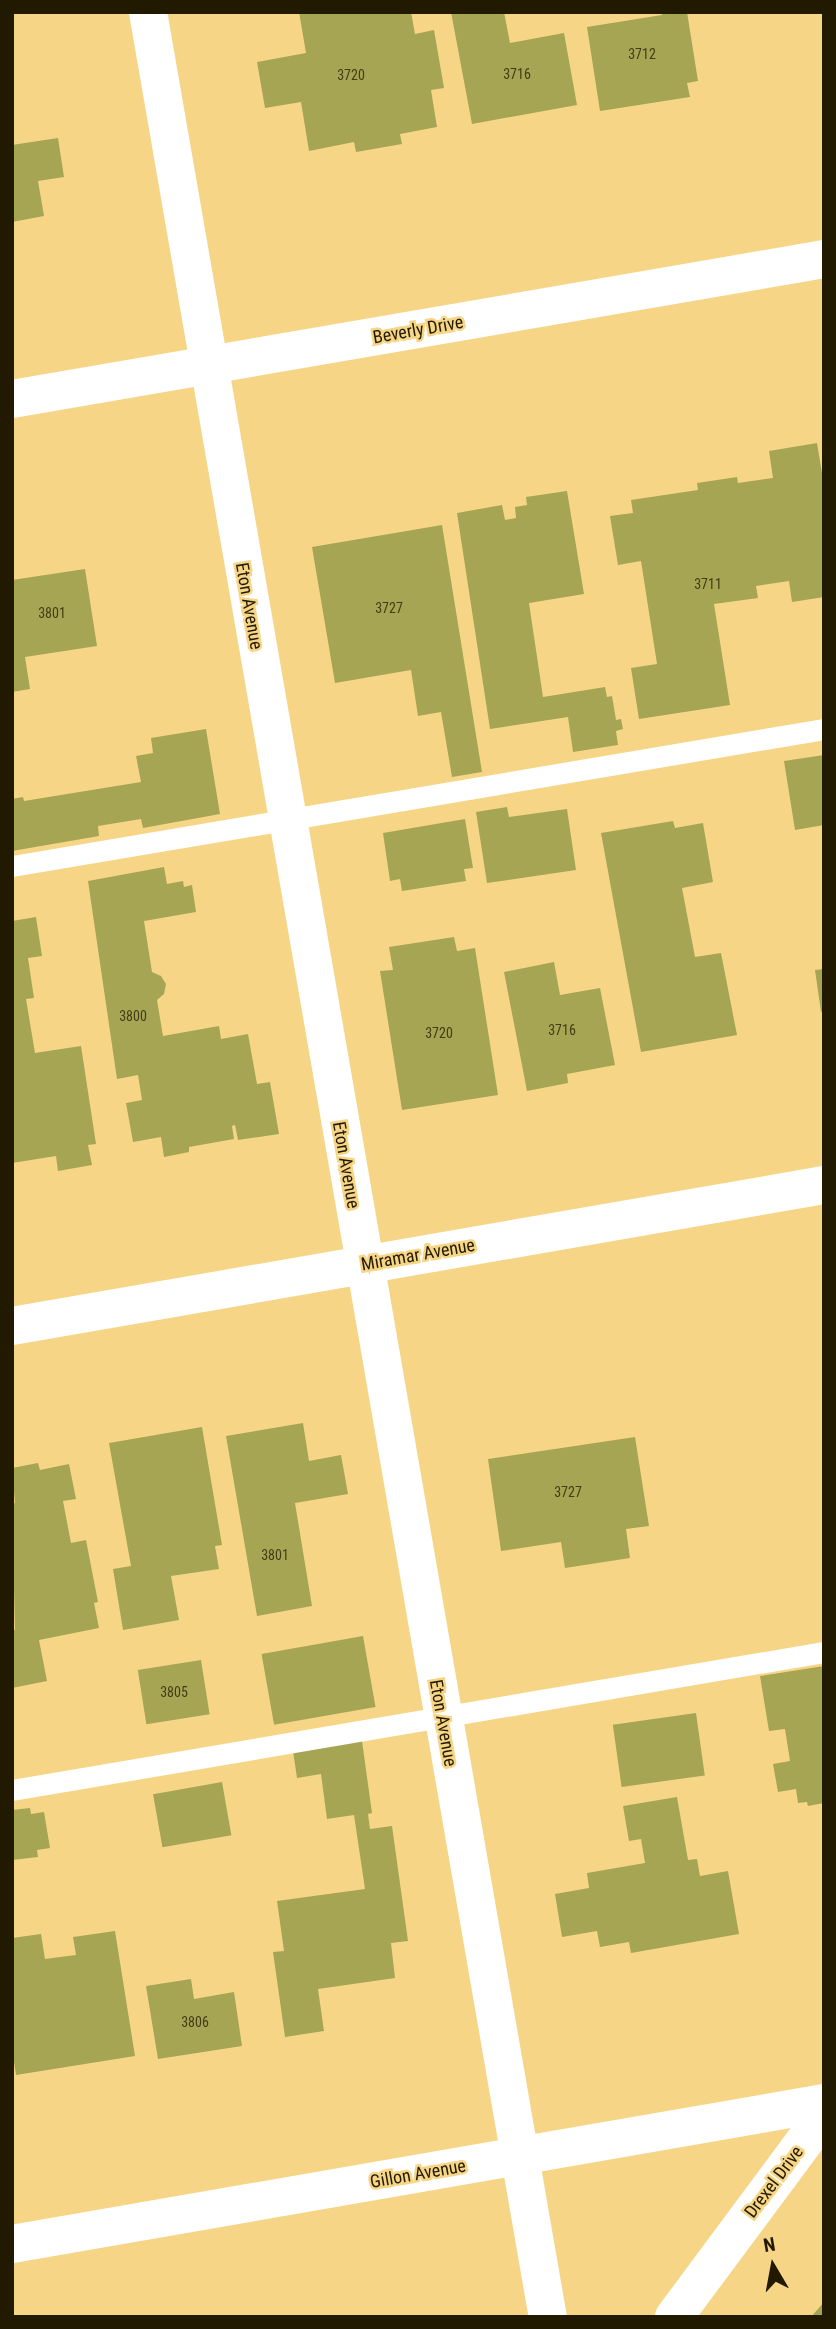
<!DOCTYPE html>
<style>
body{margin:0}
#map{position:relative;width:836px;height:2329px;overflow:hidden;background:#f6d686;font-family:"Roboto Condensed",sans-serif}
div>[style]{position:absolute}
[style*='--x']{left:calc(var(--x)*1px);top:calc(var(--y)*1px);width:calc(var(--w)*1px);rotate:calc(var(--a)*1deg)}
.building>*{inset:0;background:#a5a553;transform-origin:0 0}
.service>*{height:21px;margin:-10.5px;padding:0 10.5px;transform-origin:10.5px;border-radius:10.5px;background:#fff}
.minor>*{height:38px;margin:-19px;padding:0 19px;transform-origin:19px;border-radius:19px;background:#fff}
.tertiary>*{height:38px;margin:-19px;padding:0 19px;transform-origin:19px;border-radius:19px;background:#fff}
span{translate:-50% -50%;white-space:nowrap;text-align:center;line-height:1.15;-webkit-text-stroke:5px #f6d686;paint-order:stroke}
.number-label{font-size:14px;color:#433c16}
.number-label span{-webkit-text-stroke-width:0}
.street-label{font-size:18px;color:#221901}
.frame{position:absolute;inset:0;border:14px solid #221901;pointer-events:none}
.north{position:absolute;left:738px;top:2231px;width:70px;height:70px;-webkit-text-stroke:5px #f6d686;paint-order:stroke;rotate:350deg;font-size:19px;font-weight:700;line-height:28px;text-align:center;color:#221901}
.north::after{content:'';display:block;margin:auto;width:24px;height:32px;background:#221901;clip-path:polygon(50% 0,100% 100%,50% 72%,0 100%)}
</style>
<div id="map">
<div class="building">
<i style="clip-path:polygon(299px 12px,411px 12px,415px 34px,434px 30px,444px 88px,431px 90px,437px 127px,400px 134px,402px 144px,356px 152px,354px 142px,309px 151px,301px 102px,265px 108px,257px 62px,306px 53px)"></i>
<i style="clip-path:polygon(451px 12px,504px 12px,510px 43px,564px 33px,577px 105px,472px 124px)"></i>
<i style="clip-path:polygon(662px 12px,687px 12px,698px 81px,687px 83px,690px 97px,600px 111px,587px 27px,662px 15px)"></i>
<i style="clip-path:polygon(58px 138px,64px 177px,38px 181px,44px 216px,12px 222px,12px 145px)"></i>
<i style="clip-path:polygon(817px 443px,824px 485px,824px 597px,792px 602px,789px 581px,756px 586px,758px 598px,714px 604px,730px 705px,639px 719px,631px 668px,657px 664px,641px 561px,618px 565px,610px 516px,633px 513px,631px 500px,698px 490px,697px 483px,737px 477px,738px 483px,773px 478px,769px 451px)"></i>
<i style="clip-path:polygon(567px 491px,584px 594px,529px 603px,543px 697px,605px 687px,607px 697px,612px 696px,616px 720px,621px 719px,623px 729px,616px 731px,618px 745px,573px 752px,568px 717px,490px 729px,457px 513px,502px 505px,505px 520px,516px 518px,515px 507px,527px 505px,526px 497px)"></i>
<i style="clip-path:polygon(442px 525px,482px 772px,452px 777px,441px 712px,418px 716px,411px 670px,335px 683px,312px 547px)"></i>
<i style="clip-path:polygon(85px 569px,97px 646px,25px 657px,30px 689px,12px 692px,12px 580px)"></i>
<i style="clip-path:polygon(206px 729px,220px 814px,143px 828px,141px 819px,98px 826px,99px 836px,12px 851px,12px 799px,23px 797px,24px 801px,141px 782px,136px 756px,153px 753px,151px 738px)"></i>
<i style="clip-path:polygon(824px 755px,824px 825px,795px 830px,784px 761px)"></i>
<i style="clip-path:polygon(507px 807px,509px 817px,567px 809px,576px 870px,487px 883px,476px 812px)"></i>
<i style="clip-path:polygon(465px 819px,473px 868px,464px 869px,466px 881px,402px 891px,400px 879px,390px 881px,383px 833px)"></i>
<i style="clip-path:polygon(673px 821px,675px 828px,703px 823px,713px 882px,682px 888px,695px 957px,721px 953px,737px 1035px,641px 1052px,601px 833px)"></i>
<i style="clip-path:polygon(164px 867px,167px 884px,183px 881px,184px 887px,192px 885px,196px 912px,144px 921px,152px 972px,161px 976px,166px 984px,164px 994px,157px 1000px,163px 1036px,219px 1026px,221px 1039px,248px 1034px,257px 1084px,270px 1082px,279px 1134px,238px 1140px,235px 1125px,232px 1126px,234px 1139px,189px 1147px,189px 1152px,164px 1157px,161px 1137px,133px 1142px,126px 1103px,142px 1100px,138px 1075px,117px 1079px,88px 881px)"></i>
<i style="clip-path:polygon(36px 917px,42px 956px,28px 958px,34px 998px,26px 999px,35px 1053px,81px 1046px,96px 1144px,88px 1145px,92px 1165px,58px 1171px,56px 1156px,12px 1163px,12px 921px)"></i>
<i style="clip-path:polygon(454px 937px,457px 951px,475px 948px,498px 1095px,402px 1110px,380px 971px,393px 970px,389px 947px)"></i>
<i style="clip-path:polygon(554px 962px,560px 995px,600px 988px,615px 1065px,567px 1074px,568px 1083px,527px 1091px,504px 972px)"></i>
<i style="clip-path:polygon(824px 969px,824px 1011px,821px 1012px,815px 970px)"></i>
<i style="clip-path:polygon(303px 1423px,309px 1461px,341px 1455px,348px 1494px,295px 1503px,312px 1606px,257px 1616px,226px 1436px)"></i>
<i style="clip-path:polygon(202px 1427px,222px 1545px,215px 1546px,219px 1569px,171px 1576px,179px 1620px,123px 1630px,113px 1569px,131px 1566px,109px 1443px)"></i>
<i style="clip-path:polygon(635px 1437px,649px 1526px,626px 1529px,630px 1558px,565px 1568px,561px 1542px,501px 1551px,488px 1459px)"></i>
<i style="clip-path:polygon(38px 1463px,40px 1470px,69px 1464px,76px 1499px,63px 1501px,71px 1543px,86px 1540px,98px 1602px,94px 1603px,99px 1628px,39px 1640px,47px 1681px,12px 1688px,12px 1630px,15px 1630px,12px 1504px,15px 1503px,12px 1468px)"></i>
<i style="left:363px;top:1636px;width:72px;height:103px;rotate:80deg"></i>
<i style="left:201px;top:1660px;width:55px;height:64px;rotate:81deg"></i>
<i style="clip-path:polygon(824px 1666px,824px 1803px,808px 1806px,807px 1802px,798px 1803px,796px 1789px,778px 1792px,773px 1764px,790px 1761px,785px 1729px,769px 1731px,760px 1676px)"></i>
<i style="left:696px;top:1713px;width:63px;height:84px;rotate:82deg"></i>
<i style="clip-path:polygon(362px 1741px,372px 1813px,368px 1814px,370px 1829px,392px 1826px,408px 1941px,391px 1943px,395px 1978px,318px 1989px,324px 2031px,285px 2037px,273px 1952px,284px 1951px,277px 1901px,365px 1889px,354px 1815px,327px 1819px,321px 1774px,297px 1778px,293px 1751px)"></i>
<i style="left:222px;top:1782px;width:54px;height:70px;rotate:80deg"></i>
<i style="clip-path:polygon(677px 1797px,688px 1860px,697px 1859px,700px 1876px,728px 1871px,739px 1934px,631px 1953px,629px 1942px,600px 1947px,597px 1931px,562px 1937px,555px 1894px,589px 1888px,587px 1873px,645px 1863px,641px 1839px,629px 1841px,623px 1806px)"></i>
<i style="clip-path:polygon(30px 1808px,31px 1814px,44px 1812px,50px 1848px,37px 1850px,38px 1857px,12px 1860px,12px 1810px)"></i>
<i style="clip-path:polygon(115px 1931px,135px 2056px,16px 2075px,12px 2049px,12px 1938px,41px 1934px,45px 1959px,76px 1955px,73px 1937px)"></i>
<i style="clip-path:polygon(191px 1979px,194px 1999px,234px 1992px,242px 2046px,158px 2059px,146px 1986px)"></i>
<i style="clip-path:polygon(824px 2302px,824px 2317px,811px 2317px)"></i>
</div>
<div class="service">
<i style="--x:12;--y:866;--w:823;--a:-9.58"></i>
<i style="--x:12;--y:1790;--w:824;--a:-9.65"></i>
</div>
<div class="minor">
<i style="--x:148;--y:12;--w:2339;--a:80.16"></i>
<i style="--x:12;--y:1326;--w:824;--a:-9.85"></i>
<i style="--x:12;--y:2244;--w:824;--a:-9.85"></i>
<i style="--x:674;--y:2317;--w:252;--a:-53.4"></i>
</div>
<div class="tertiary">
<i style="--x:12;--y:399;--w:824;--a:-9.78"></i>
</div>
<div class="number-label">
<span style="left:642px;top:54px">3712</span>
<span style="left:517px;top:74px">3716</span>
<span style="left:351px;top:75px">3720</span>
<span style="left:708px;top:584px">3711</span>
<span style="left:389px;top:608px">3727</span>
<span style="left:52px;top:613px">3801</span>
<span style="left:133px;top:1016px">3800</span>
<span style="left:562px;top:1030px">3716</span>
<span style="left:439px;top:1033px">3720</span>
<span style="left:568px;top:1492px">3727</span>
<span style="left:275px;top:1555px">3801</span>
<span style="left:174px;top:1692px">3805</span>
<span style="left:195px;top:2022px">3806</span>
</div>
<div class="street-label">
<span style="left:418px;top:330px;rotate:-10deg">Beverly Drive</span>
<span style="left:249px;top:606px;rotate:80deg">Eton Avenue</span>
<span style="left:346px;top:1165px;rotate:80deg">Eton Avenue</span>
<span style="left:418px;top:1255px;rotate:-10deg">Miramar Avenue</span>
<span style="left:443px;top:1723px;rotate:80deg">Eton Avenue</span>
<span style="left:418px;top:2174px;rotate:-10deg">Gillon Avenue</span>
<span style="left:774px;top:2182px;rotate:-53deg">Drexel Drive</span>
</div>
<div class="frame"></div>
<div class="north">N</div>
</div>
